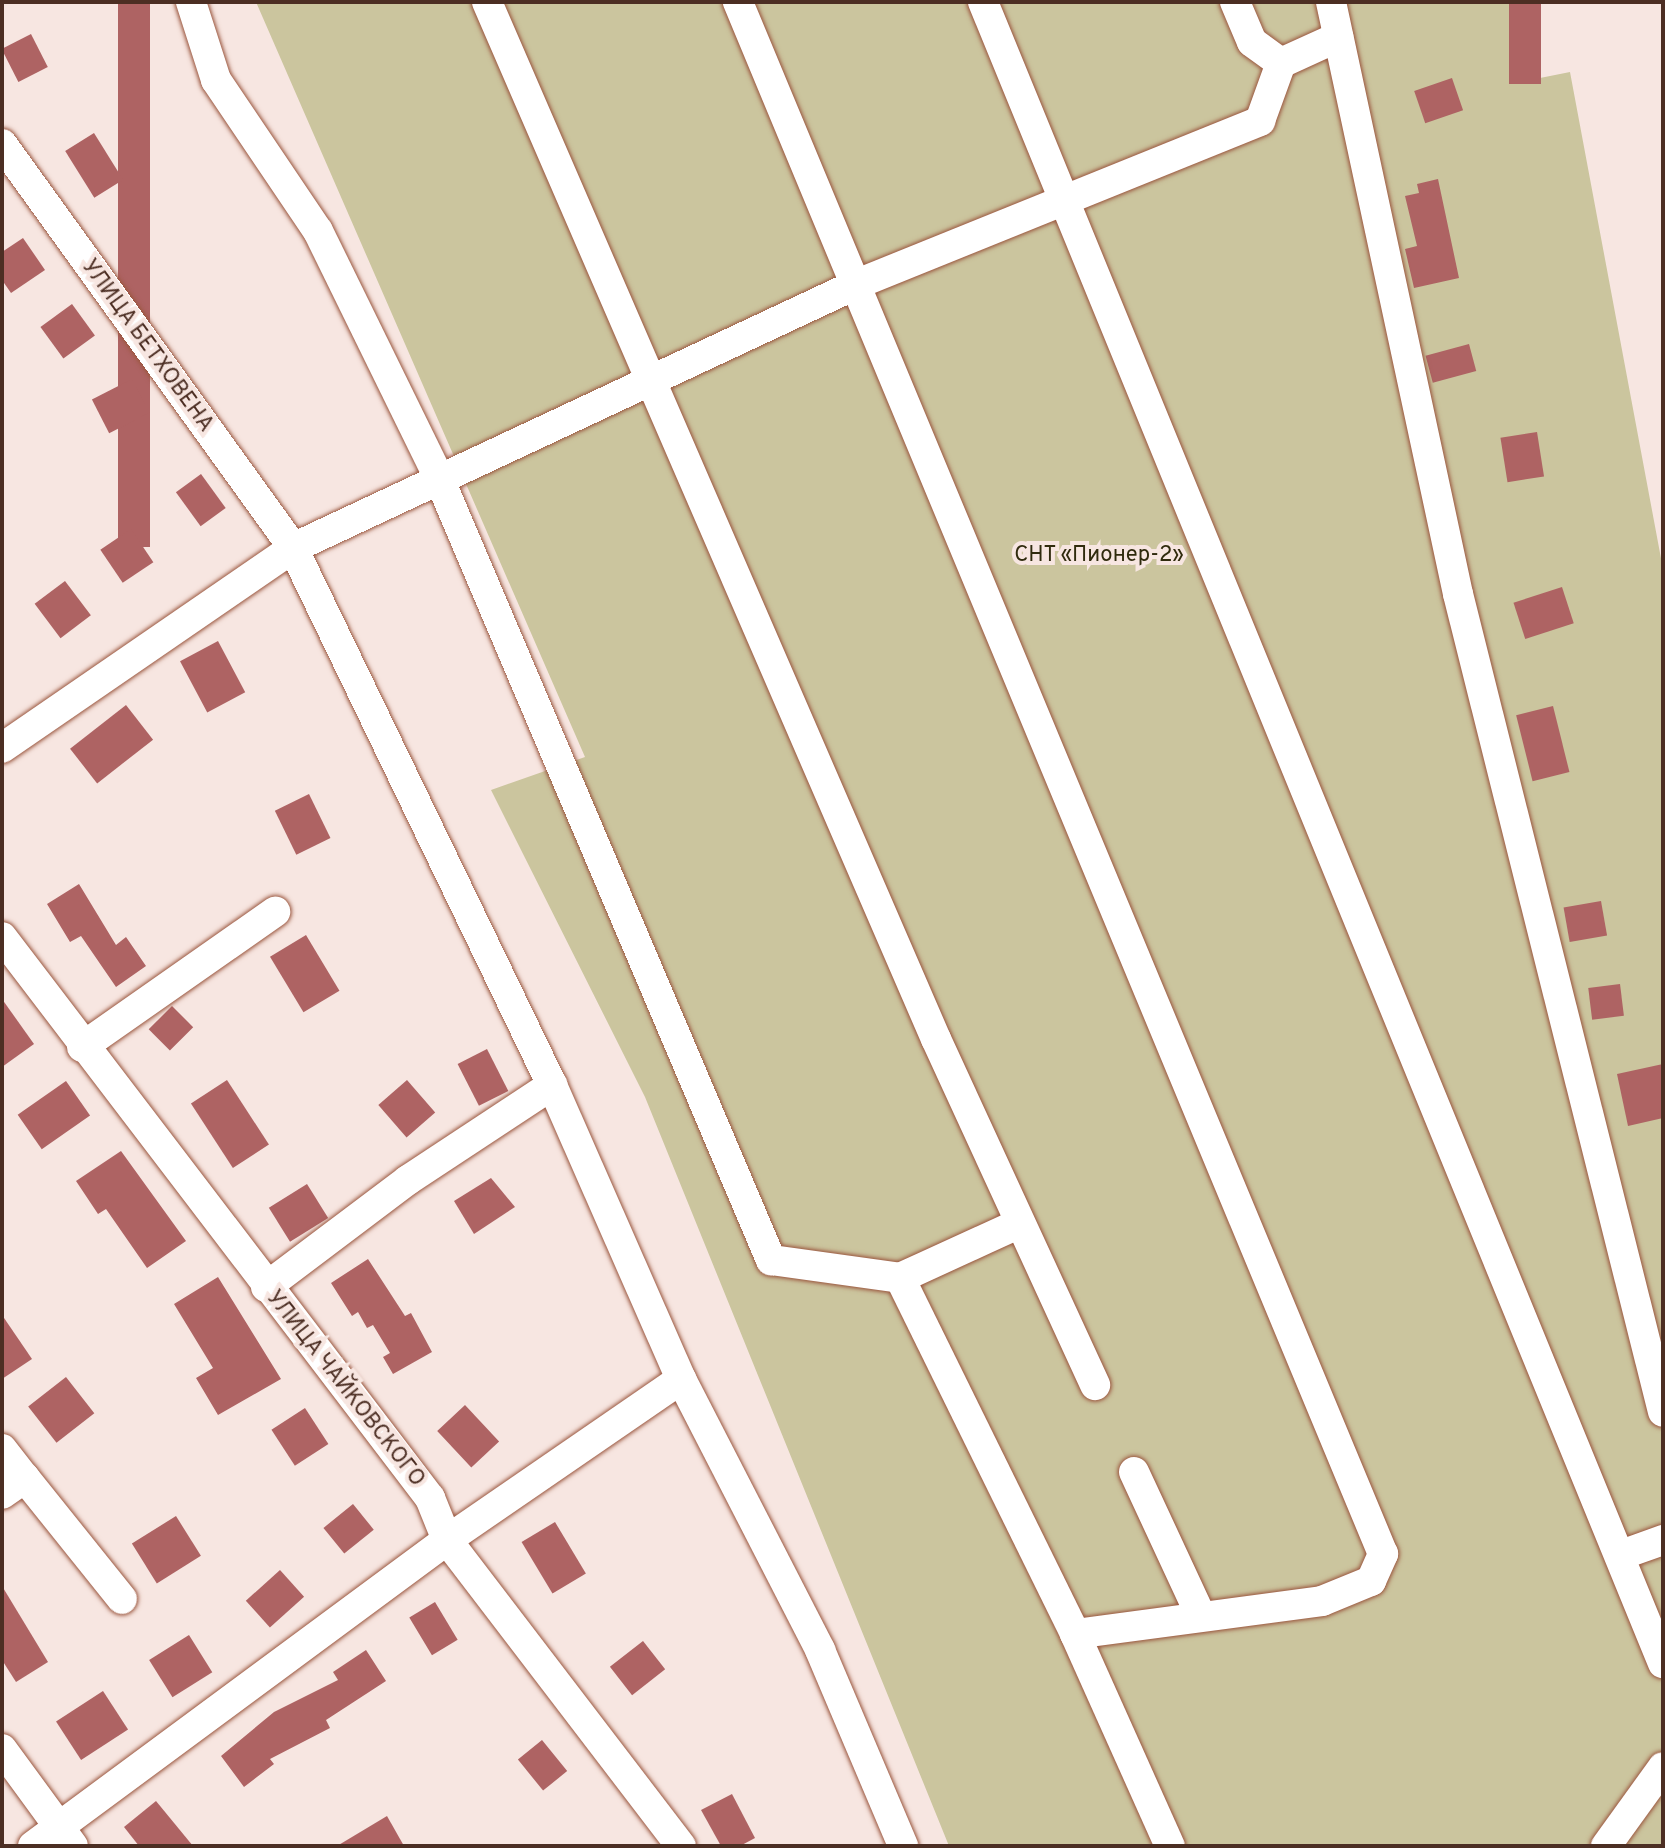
<!DOCTYPE html>
<meta charset="utf-8">
<style>
body{margin:0}
#map{position:relative;width:1665px;height:1848px;overflow:hidden;background:#f7e6e1;font-family:Overpass,sans-serif}
div>[style]{position:absolute}
[style*='--x']{left:calc(var(--x)*1px);top:calc(var(--y)*1px);width:calc(var(--w)*1px);rotate:calc(var(--a)*1deg)}
.green>*{inset:0;background:#cbc59e}
.building>*{inset:0;background:#ae6363;transform-origin:0 0}
.roads{filter:drop-shadow(0 0 2px #9a563e) drop-shadow(0 0 2px #9a563e)}
.minor>*{height:30px;margin:-15px;padding:0 15px;transform-origin:15px;border-radius:15px;background:#fff}
span{translate:-50% -50%;white-space:nowrap;text-align:center;line-height:1.15;-webkit-text-stroke:8px #f7e6e1;paint-order:stroke}
.street-label{font-size:22px;color:#4c2e23}
.park-label{font-size:22px;color:#302b0e}
.frame{position:absolute;inset:0;border:4px solid #4c2e23;pointer-events:none}
</style>
<div id="map">
<div class="green">
<i style="clip-path:polygon(256px 2px,1515px 2px,1525px 81px,1570px 72px,1663px 569px,1663px 1846px,949px 1846px,645px 1097px,491px 790px,585px 757px)"></i>
</div>
<div class="building">
<i style="left:118px;top:2px;width:32px;height:545px"></i>
<i style="left:1509px;top:2px;width:32px;height:82px"></i>
<i style="left:31px;top:34px;width:37px;height:33px;rotate:63deg"></i>
<i style="left:1452px;top:78px;width:34px;height:40px;rotate:71deg"></i>
<i style="left:94px;top:133px;width:55px;height:34px;rotate:58deg"></i>
<i style="clip-path:polygon(1438px 179px,1459px 278px,1414px 288px,1405px 249px,1417px 246px,1405px 196px,1419px 193px,1417px 184px)"></i>
<i style="clip-path:polygon(23px 238px,45px 270px,11px 293px,2px 280px,2px 252px)"></i>
<i style="left:72px;top:304px;width:39px;height:39px;rotate:54deg"></i>
<i style="left:1469px;top:344px;width:28px;height:45px;rotate:75deg"></i>
<i style="left:132px;top:379px;width:38px;height:45px;rotate:63deg"></i>
<i style="left:1537px;top:432px;width:45px;height:37px;rotate:81deg"></i>
<i style="left:201px;top:474px;width:42px;height:31px;rotate:54deg"></i>
<i style="left:131px;top:529px;width:40px;height:37px;rotate:56deg"></i>
<i style="left:65px;top:581px;width:43px;height:38px;rotate:53deg"></i>
<i style="left:1562px;top:587px;width:38px;height:51px;rotate:72deg"></i>
<i style="left:218px;top:641px;width:58px;height:43px;rotate:62deg"></i>
<i style="left:126px;top:705px;width:44px;height:71px;rotate:52deg"></i>
<i style="left:1553px;top:706px;width:68px;height:38px;rotate:76deg"></i>
<i style="left:309px;top:794px;width:49px;height:38px;rotate:64deg"></i>
<i style="clip-path:polygon(79px 884px,116px 945px,126px 937px,146px 966px,116px 987px,81px 936px,70px 942px,47px 904px)"></i>
<i style="left:1601px;top:901px;width:35px;height:38px;rotate:80deg"></i>
<i style="left:306px;top:935px;width:65px;height:42px;rotate:59deg"></i>
<i style="left:1620px;top:984px;width:32px;height:32px;rotate:83deg"></i>
<i style="clip-path:polygon(2px 999px,34px 1044px,2px 1067px)"></i>
<i style="left:172px;top:1006px;width:30px;height:33px;rotate:45deg"></i>
<i style="left:487px;top:1049px;width:47px;height:33px;rotate:63deg"></i>
<i style="clip-path:polygon(1663px 1064px,1663px 1118px,1628px 1126px,1617px 1074px)"></i>
<i style="left:227px;top:1080px;width:77px;height:43px;rotate:57deg"></i>
<i style="left:407px;top:1080px;width:43px;height:38px;rotate:49deg"></i>
<i style="left:66px;top:1081px;width:42px;height:59px;rotate:55deg"></i>
<i style="clip-path:polygon(121px 1151px,186px 1241px,147px 1268px,106px 1209px,98px 1214px,76px 1181px)"></i>
<i style="clip-path:polygon(491px 1178px,515px 1207px,474px 1234px,454px 1201px)"></i>
<i style="left:307px;top:1184px;width:40px;height:45px;rotate:58deg"></i>
<i style="clip-path:polygon(368px 1259px,405px 1316px,411px 1313px,432px 1352px,393px 1374px,383px 1357px,390px 1353px,373px 1325px,367px 1328px,358px 1312px,352px 1316px,331px 1283px)"></i>
<i style="clip-path:polygon(218px 1277px,281px 1379px,218px 1415px,196px 1378px,213px 1368px,174px 1304px)"></i>
<i style="clip-path:polygon(2px 1315px,32px 1359px,2px 1379px)"></i>
<i style="left:66px;top:1377px;width:46px;height:48px;rotate:52deg"></i>
<i style="left:465px;top:1405px;width:50px;height:38px;rotate:47deg"></i>
<i style="left:305px;top:1408px;width:43px;height:40px;rotate:57deg"></i>
<i style="left:353px;top:1504px;width:33px;height:38px;rotate:51deg"></i>
<i style="left:176px;top:1516px;width:47px;height:52px;rotate:58deg"></i>
<i style="left:555px;top:1522px;width:60px;height:39px;rotate:59deg"></i>
<i style="left:280px;top:1570px;width:36px;height:46px;rotate:48deg"></i>
<i style="clip-path:polygon(2px 1586px,48px 1662px,16px 1682px,2px 1660px)"></i>
<i style="left:435px;top:1602px;width:44px;height:30px;rotate:59deg"></i>
<i style="left:189px;top:1635px;width:44px;height:47px;rotate:58deg"></i>
<i style="left:643px;top:1641px;width:36px;height:42px;rotate:52deg"></i>
<i style="clip-path:polygon(366px 1650px,386px 1681px,326px 1720px,330px 1728px,270px 1759px,274px 1764px,244px 1787px,221px 1756px,274px 1712px,338px 1680px,333px 1672px)"></i>
<i style="left:103px;top:1691px;width:46px;height:56px;rotate:57deg"></i>
<i style="left:542px;top:1740px;width:40px;height:31px;rotate:51deg"></i>
<i style="clip-path:polygon(732px 1794px,755px 1838px,740px 1846px,721px 1846px,701px 1810px)"></i>
<i style="clip-path:polygon(156px 1801px,193px 1846px,139px 1846px,124px 1827px)"></i>
<i style="clip-path:polygon(387px 1816px,404px 1846px,337px 1846px)"></i>
</div>
<div class="roads">
<div class="minor">
<i style="--x:191;--y:2;--w:82;--a:72.2"></i>
<i style="--x:216;--y:80;--w:182;--a:56"></i>
<i style="--x:318;--y:231;--w:275;--a:63.9"></i>
<i style="--x:439;--y:478;--w:850;--a:67"></i>
<i style="--x:771;--y:1260;--w:130;--a:7.9"></i>
<i style="--x:900;--y:1278;--w:397;--a:63.8"></i>
<i style="--x:1075;--y:1634;--w:249;--a:-7.6"></i>
<i style="--x:1322;--y:1601;--w:53;--a:-22.2"></i>
<i style="--x:1371;--y:1581;--w:30;--a:-66"></i>
<i style="--x:1383;--y:1554;--w:1681;--a:-112.57"></i>
<i style="--x:487;--y:2;--w:1130;--a:66.59"></i>
<i style="--x:936;--y:1039;--w:381;--a:65.3"></i>
<i style="--x:983;--y:2;--w:1795;--a:67.74"></i>
<i style="--x:1235;--y:2;--w:43;--a:67"></i>
<i style="--x:1252;--y:42;--w:36;--a:36"></i>
<i style="--x:1331;--y:2;--w:605;--a:77.89"></i>
<i style="--x:1458;--y:594;--w:843;--a:75.93"></i>
<i style="--x:2;--y:144;--w:498;--a:54.2"></i>
<i style="--x:293;--y:548;--w:596;--a:64.25"></i>
<i style="--x:552;--y:1085;--w:321;--a:66.3"></i>
<i style="--x:681;--y:1379;--w:305;--a:62.8"></i>
<i style="--x:820;--y:1650;--w:213;--a:67"></i>
<i style="--x:2;--y:748;--w:353;--a:-34.5"></i>
<i style="--x:293;--y:548;--w:623;--a:-25.08"></i>
<i style="--x:857;--y:284;--w:435;--a:-22"></i>
<i style="--x:1260;--y:121;--w:62;--a:-70.1"></i>
<i style="--x:1281;--y:63;--w:63;--a:-24.5"></i>
<i style="--x:2;--y:937;--w:706;--a:52.66"></i>
<i style="--x:430;--y:1498;--w:45;--a:68"></i>
<i style="--x:447;--y:1540;--w:385;--a:52.6"></i>
<i style="--x:82;--y:1047;--w:236;--a:-35"></i>
<i style="--x:900;--y:1278;--w:132;--a:-24.6"></i>
<i style="--x:266;--y:1287;--w:178;--a:-37"></i>
<i style="--x:408;--y:1180;--w:173;--a:-33.4"></i>
<i style="--x:2;--y:1449;--w:37;--a:52"></i>
<i style="--x:25;--y:1478;--w:28;--a:145"></i>
<i style="--x:1134;--y:1472;--w:157;--a:65.1"></i>
<i style="--x:25;--y:1478;--w:155;--a:51.3"></i>
<i style="--x:1621;--y:1555;--w:45;--a:-19.7"></i>
<i style="--x:1075;--y:1634;--w:232;--a:65.9"></i>
<i style="--x:2;--y:1749;--w:120;--a:53.8"></i>
<i style="--x:33;--y:1846;--w:515;--a:-36.47"></i>
<i style="--x:447;--y:1540;--w:284;--a:-34.5"></i>
<i style="--x:1606;--y:1846;--w:97;--a:-54.2"></i>
</div>
</div>
<div class="street-label">
<span style="left:147px;top:346px;rotate:54deg">УЛИЦА БЕТХОВЕНА</span>
<span style="left:345px;top:1389px;rotate:52deg">УЛИЦА ЧАЙКОВСКОГО</span>
</div>
<div class="park-label">
<span style="left:1099px;top:556px">СНТ «Пионер-2»</span>
</div>
<div class="frame"></div>
</div>
